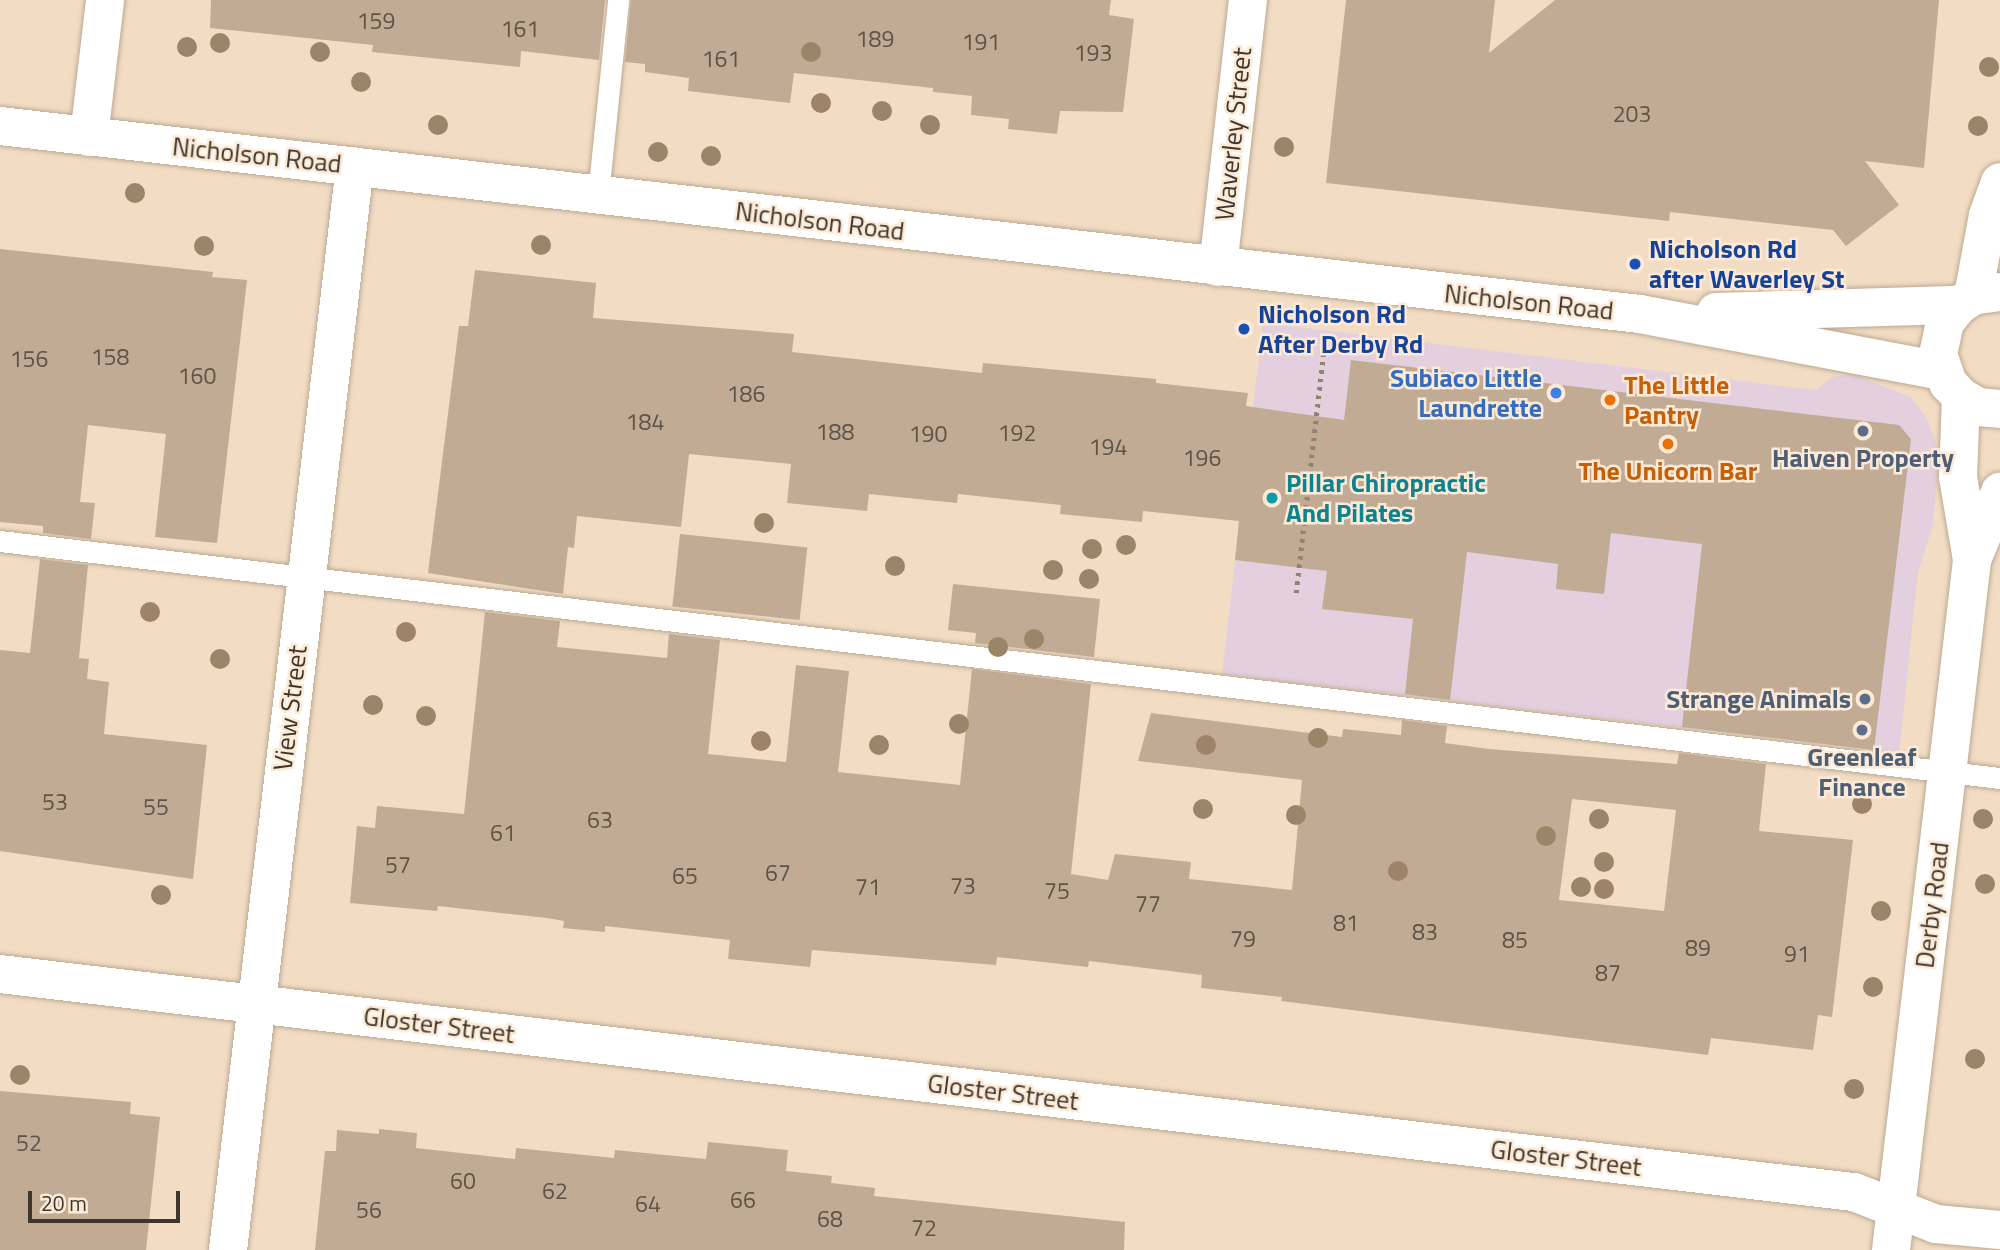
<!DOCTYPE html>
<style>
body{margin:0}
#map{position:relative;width:2000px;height:1250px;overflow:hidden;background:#f2dcc4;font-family:"Titillium Web",sans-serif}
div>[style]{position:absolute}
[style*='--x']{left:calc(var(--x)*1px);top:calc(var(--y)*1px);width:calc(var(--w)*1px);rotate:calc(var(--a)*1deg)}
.commercial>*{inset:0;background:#e3cfde}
.building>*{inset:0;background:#c1ab95;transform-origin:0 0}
.path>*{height:4.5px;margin-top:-2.25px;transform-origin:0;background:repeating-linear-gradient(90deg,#918372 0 3.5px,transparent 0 8.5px)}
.roads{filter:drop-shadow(0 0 2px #bda891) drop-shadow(0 0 2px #bda891)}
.service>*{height:21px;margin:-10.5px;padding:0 10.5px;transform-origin:10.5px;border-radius:10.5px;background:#fff}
.minor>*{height:38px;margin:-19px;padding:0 19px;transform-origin:19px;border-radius:19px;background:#fff}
.tertiary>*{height:38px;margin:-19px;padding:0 19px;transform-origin:19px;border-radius:19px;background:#fff}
.secondary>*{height:38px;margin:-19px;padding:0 19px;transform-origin:19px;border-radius:19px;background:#fff}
.trees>*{width:20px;height:20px;margin:-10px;border-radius:50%;background:#9c8468}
.dots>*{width:19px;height:19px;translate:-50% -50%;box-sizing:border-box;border:4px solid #fcead7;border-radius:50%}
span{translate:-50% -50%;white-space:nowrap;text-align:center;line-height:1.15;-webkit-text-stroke:5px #fcead7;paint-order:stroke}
.number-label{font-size:23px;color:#5f5346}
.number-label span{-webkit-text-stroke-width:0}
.street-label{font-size:26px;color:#3e362c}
.transit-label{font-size:26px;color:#164399;font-weight:700}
.left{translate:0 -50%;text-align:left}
.shop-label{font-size:26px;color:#366cbe;font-weight:700}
.right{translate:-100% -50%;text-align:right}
.food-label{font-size:26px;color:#c56008;font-weight:700}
.service-label{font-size:26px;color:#4e5e75;font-weight:700}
.culture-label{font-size:26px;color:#0d838f;font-weight:700}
.scale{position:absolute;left:28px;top:1191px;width:152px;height:32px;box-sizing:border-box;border:4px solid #3e362c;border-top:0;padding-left:9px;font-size:21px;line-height:24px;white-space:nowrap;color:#3e362c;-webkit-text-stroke:5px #fcead7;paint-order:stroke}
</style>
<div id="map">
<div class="commercial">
<i style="clip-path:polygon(1263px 323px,1816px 390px,1832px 377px,1853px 374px,1910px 397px,1926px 417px,1936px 443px,1937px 480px,1933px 525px,1918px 572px,1899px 753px,1222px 674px)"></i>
</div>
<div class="building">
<i style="clip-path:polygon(211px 0,605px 0,599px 60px,521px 51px,520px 67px,372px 52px,373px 45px,210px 28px)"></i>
<i style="clip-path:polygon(631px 0,1111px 0,1109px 15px,1134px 19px,1123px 112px,1060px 111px,1057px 134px,1008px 129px,1009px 119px,971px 115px,972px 96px,933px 92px,933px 88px,794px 73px,790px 103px,688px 91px,689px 78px,645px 72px,645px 64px,625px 62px)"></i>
<i style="clip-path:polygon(1346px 0,1495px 0,1489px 53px,1555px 0,1939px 0,1924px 168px,1865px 161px,1899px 205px,1846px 246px,1833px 230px,1670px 212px,1669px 221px,1326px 183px)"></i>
<i style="clip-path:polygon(0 249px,213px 272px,212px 277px,247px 280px,217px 543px,155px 537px,166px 434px,88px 425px,80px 502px,95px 503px,91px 539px,43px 533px,43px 526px,0 522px)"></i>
<i style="clip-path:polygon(475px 270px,596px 283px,593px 318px,794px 334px,792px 352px,982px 373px,983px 363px,1156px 379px,1156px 383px,1248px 393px,1246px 406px,1344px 420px,1351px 360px,1899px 425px,1911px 439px,1874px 750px,1682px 727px,1702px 544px,1611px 533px,1604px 594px,1556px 589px,1558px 564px,1467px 552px,1450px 700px,1405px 694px,1413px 619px,1322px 609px,1327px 571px,1235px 560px,1239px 521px,1143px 511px,1142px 522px,1060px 514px,1061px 505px,958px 494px,957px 503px,869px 494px,867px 511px,787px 503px,791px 464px,689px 454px,681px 527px,577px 516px,574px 548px,568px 547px,563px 594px,428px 573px,459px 326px,468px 326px)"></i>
<i style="left:680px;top:534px;width:128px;height:73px;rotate:6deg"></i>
<i style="clip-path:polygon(40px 559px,88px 565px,79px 658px,89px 659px,87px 679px,109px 682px,104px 734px,207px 745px,193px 879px,0 851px,0 650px,30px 653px)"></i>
<i style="clip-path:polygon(953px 584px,1100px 599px,1094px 657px,975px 643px,976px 633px,948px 630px)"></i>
<i style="clip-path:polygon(evenodd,485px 612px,560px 621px,557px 647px,667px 658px,669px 634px,720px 640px,708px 754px,786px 762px,796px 665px,849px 671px,838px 772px,960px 785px,972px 669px,1091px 684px,1071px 874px,1108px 880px,1115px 854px,1191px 862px,1189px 879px,1292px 890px,1302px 780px,1138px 761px,1151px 713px,1342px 737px,1343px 729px,1401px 735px,1402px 720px,1447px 726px,1445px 743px,1489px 749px,1677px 764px,1679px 753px,1766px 764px,1759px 831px,1853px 840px,1832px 1017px,1818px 1015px,1813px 1050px,1711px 1038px,1708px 1055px,1281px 1001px,1282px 997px,1201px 988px,1202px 975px,1089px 961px,1088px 967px,997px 957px,996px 965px,812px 950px,810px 967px,728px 959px,730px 940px,605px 926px,605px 932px,563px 928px,564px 921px,547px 918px,438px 906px,437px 911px,350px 903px,357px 826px,375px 828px,377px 806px,464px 814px,485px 612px,1572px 799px,1676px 810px,1664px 911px,1559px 900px,1572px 799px)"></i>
<i style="clip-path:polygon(0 1091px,131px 1102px,130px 1114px,160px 1117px,146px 1250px,0 1250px)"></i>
<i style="clip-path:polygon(379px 1129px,417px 1133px,416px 1148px,515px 1159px,516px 1148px,614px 1158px,615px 1150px,706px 1159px,708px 1142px,788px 1150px,786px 1171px,832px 1176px,831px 1183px,875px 1188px,874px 1196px,1125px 1222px,1124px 1250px,315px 1250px,325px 1151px,336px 1151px,337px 1130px,379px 1134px)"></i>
</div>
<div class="path">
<i style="--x:1296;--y:593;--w:246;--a:-83.5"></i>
</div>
<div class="roads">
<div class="service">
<i style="--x:598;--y:195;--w:196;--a:-84.1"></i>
<i style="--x:0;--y:541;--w:2014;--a:6.76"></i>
</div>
<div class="minor">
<i style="--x:89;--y:137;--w:138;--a:-83.3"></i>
<i style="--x:1218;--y:267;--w:269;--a:-83.6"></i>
<i style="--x:0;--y:974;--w:1867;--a:6.71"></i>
<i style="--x:1854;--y:1192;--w:88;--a:21.3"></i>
<i style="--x:1936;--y:1224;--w:64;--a:5.4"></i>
<i style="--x:228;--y:1250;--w:1091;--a:-83.32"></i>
</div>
<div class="tertiary">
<i style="--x:1973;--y:296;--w:82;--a:-79.5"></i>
<i style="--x:1988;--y:215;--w:35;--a:-70"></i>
<i style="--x:1961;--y:397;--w:80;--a:92.1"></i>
<i style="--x:1958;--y:477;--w:84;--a:80.4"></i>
<i style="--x:1891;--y:1250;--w:695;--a:-83.3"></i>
<i style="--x:1972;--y:560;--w:74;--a:-67.6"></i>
</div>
<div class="secondary">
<i style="--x:0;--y:126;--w:1651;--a:6.54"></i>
<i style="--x:1640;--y:314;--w:306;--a:10.7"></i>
<i style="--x:2000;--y:292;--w:27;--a:172"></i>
<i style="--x:1973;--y:296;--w:17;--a:147"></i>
<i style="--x:1959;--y:305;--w:22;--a:129"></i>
<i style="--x:1945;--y:322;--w:33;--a:102"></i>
<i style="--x:1938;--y:354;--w:31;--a:71"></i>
<i style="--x:1948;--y:383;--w:19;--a:47"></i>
<i style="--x:1961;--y:397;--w:20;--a:30"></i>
<i style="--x:1978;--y:407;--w:22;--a:5"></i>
<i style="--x:1716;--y:312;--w:243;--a:-1.7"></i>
</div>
</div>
<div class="trees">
<i style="left:220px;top:43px"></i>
<i style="left:187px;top:47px"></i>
<i style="left:320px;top:52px"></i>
<i style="left:811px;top:52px"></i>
<i style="left:1989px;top:67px"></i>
<i style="left:361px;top:82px"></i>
<i style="left:821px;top:103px"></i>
<i style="left:882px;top:111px"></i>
<i style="left:438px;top:125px"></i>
<i style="left:930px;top:125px"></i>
<i style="left:1978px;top:126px"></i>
<i style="left:1284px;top:147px"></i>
<i style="left:658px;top:152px"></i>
<i style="left:711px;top:156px"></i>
<i style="left:135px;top:193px"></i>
<i style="left:541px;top:245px"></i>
<i style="left:204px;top:246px"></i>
<i style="left:764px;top:523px"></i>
<i style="left:1126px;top:545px"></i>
<i style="left:1092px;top:549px"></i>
<i style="left:895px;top:566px"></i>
<i style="left:1053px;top:570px"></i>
<i style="left:1089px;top:579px"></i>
<i style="left:150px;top:612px"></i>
<i style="left:406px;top:632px"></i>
<i style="left:1034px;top:639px"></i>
<i style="left:998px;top:647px"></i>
<i style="left:220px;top:659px"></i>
<i style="left:373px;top:705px"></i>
<i style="left:426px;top:716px"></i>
<i style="left:959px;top:724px"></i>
<i style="left:1318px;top:738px"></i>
<i style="left:761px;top:741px"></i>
<i style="left:879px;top:745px"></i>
<i style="left:1206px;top:745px"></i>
<i style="left:1862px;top:804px"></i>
<i style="left:1203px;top:809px"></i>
<i style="left:1296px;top:815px"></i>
<i style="left:1599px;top:819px"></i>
<i style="left:1983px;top:819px"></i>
<i style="left:1546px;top:836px"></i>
<i style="left:1604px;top:862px"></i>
<i style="left:1398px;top:871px"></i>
<i style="left:1985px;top:884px"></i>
<i style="left:1581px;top:887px"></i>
<i style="left:1604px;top:889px"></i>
<i style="left:161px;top:895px"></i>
<i style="left:1881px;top:911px"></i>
<i style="left:1873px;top:987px"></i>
<i style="left:1975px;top:1059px"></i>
<i style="left:20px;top:1075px"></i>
<i style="left:1854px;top:1089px"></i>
</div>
<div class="dots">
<i style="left:1635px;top:264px;background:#1a4fb4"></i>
<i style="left:1244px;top:329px;background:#1a4fb4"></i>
<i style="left:1556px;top:393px;background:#3f7fe0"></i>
<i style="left:1610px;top:400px;background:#e8710a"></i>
<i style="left:1863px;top:431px;background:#5c6f8a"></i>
<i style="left:1668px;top:444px;background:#e8710a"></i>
<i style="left:1272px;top:498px;background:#0f9aa8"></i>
<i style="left:1865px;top:699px;background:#5c6f8a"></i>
<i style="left:1862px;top:730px;background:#5c6f8a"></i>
</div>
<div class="number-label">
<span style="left:376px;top:21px">159</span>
<span style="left:520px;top:29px">161</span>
<span style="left:875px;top:39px">189</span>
<span style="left:981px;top:42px">191</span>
<span style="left:1093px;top:53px">193</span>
<span style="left:721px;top:59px">161</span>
<span style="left:1632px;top:114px">203</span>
<span style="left:110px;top:357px">158</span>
<span style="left:29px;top:359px">156</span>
<span style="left:197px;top:376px">160</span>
<span style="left:746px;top:394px">186</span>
<span style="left:645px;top:422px">184</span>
<span style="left:835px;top:432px">188</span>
<span style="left:1017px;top:433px">192</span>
<span style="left:928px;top:434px">190</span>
<span style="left:1108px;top:447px">194</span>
<span style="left:1202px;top:458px">196</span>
<span style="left:55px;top:802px">53</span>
<span style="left:156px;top:807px">55</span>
<span style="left:600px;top:820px">63</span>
<span style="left:503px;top:833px">61</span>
<span style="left:398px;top:865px">57</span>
<span style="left:778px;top:873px">67</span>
<span style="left:685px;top:876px">65</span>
<span style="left:963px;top:886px">73</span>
<span style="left:868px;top:887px">71</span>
<span style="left:1057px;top:891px">75</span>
<span style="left:1148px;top:904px">77</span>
<span style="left:1346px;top:923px">81</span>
<span style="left:1425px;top:932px">83</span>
<span style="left:1243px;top:939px">79</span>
<span style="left:1515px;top:940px">85</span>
<span style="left:1698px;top:948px">89</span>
<span style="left:1797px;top:954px">91</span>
<span style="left:1608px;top:973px">87</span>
<span style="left:29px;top:1143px">52</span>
<span style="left:463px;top:1181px">60</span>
<span style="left:555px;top:1191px">62</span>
<span style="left:743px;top:1200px">66</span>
<span style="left:648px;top:1204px">64</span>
<span style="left:369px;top:1210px">56</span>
<span style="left:830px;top:1219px">68</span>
<span style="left:924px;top:1228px">72</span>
</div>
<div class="street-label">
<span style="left:1233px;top:134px;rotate:-84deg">Waverley Street</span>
<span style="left:257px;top:155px;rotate:6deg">Nicholson Road</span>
<span style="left:820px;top:221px;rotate:7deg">Nicholson Road</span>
<span style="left:1529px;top:302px;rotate:6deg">Nicholson Road</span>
<span style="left:290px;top:708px;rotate:-83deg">View Street</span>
<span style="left:1932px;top:905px;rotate:-83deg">Derby Road</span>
<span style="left:439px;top:1025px;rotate:7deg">Gloster Street</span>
<span style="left:1003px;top:1092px;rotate:7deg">Gloster Street</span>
<span style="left:1566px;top:1158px;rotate:7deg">Gloster Street</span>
</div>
<div class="transit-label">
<span class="left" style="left:1649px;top:264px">Nicholson Rd<br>after Waverley St</span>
<span class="left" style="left:1258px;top:329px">Nicholson Rd<br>After Derby Rd</span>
</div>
<div class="shop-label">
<span class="right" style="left:1542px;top:393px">Subiaco Little<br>Laundrette</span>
</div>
<div class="food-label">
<span class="left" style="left:1624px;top:400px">The Little<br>Pantry</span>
<span style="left:1668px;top:471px">The Unicorn Bar</span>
</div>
<div class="service-label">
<span style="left:1863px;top:458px">Haiven Property</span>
<span class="right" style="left:1851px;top:699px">Strange Animals</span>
<span style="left:1862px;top:772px">Greenleaf<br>Finance</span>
</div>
<div class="culture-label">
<span class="left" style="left:1286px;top:498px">Pillar Chiropractic<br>And Pilates</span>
</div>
<div class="scale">20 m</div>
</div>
